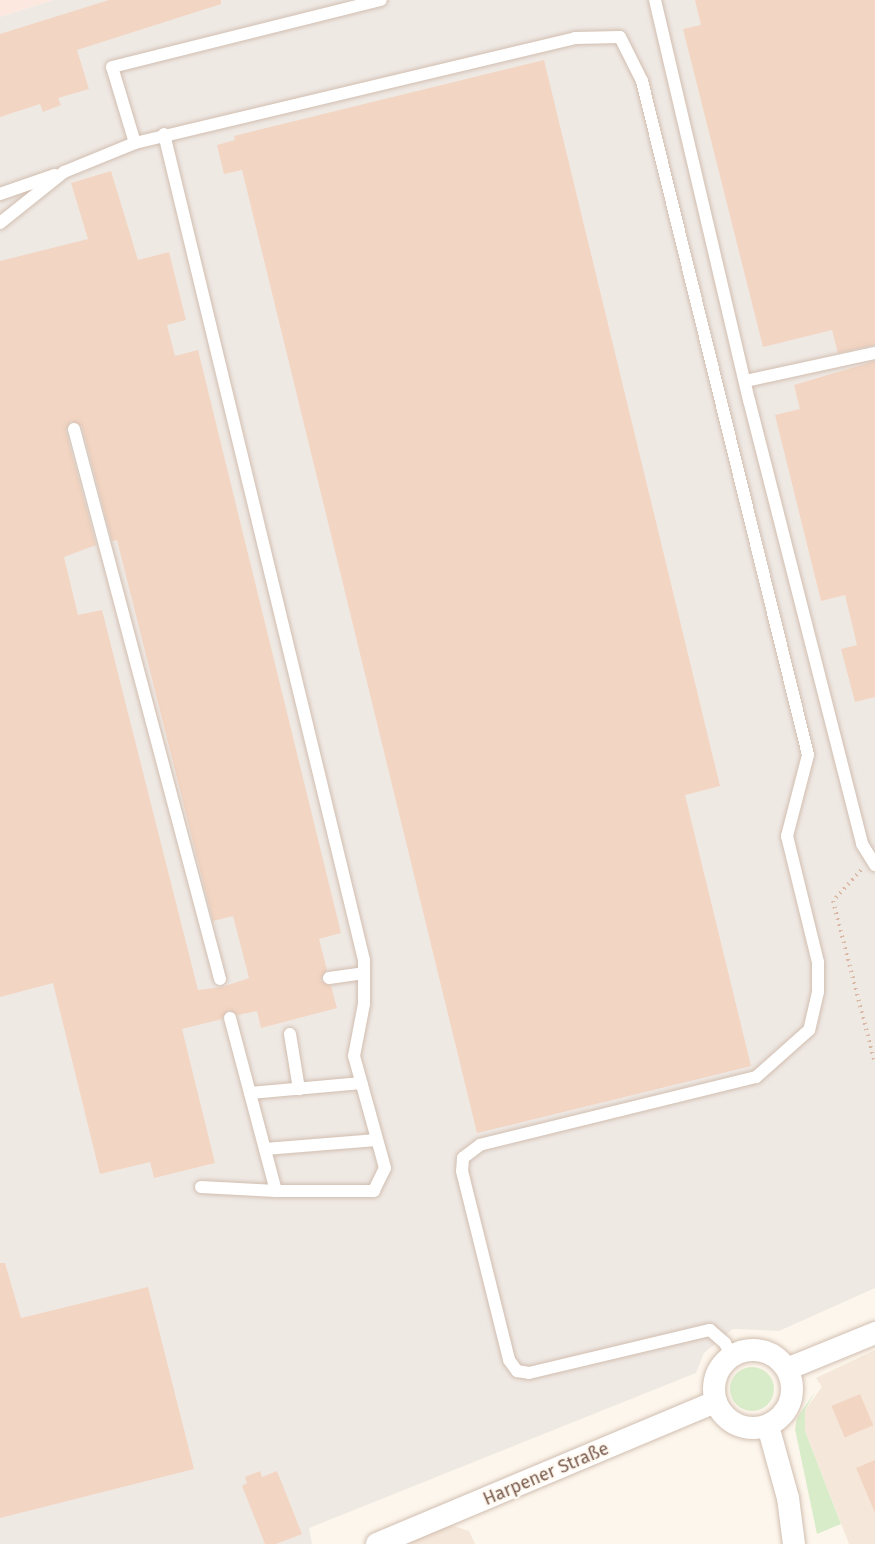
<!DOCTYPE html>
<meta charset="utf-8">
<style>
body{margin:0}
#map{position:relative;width:875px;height:1544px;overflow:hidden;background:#fdf6ec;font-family:"Fira Sans",sans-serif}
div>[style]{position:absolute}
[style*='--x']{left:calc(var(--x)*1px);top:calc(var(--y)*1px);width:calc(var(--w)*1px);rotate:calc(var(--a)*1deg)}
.residential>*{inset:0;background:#f5e8da}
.commercial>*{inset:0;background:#fde8e0}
.industrial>*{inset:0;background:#efe9e4}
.green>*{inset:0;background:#d8ecc9}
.round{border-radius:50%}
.building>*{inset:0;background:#f3d5c3;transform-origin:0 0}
.path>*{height:4px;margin-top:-2px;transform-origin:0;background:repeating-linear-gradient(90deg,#d9b8a5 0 1.5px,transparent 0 6px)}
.roads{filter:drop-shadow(0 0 2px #d1beb0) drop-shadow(0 0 2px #d1beb0)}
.lane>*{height:12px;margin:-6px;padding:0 6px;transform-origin:6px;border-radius:6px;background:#fff}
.street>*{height:22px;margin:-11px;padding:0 11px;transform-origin:11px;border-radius:11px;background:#fff}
.street>.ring{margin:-11px;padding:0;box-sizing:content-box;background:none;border:22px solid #fff;border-radius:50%}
span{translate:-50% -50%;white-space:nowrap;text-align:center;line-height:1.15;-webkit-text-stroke:4.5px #fffaf3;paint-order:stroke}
.street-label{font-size:18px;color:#7a5c4d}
</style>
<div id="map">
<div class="residential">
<i style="clip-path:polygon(875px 1350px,875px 1544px,849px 1544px,805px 1431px,805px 1410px,822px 1387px,816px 1378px)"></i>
<i style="clip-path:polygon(450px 1525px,469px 1531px,475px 1544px,402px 1544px)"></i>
</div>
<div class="commercial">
<i style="clip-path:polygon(0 0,53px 0,0 17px)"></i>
</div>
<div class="industrial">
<i style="clip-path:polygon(53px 0,875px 0,875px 1288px,779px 1331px,733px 1329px,704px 1353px,696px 1373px,309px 1528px,312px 1544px,0 1544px,0 17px)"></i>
</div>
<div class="green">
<i class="round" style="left:730px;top:1367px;width:44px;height:44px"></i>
<i style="clip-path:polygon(815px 1392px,805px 1410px,805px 1431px,841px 1524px,817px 1534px,795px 1429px,797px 1418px)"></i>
</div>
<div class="building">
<i style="clip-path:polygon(109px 0,221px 0,221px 4px,77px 50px,89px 89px,58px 98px,61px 105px,43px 112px,40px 104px,0 117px,0 34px)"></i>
<i style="clip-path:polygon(695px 0,875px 0,875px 345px,838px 353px,832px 330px,763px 347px,683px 29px,701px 25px)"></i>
<i style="clip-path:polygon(544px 60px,720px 786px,685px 795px,751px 1066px,477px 1133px,242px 170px,224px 174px,217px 145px,235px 140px,234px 136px)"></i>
<i style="clip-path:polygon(evenodd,111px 171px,138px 260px,169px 252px,186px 320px,167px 325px,175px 356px,198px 350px,341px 933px,319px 939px,327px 970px,321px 980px,331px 986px,337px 1008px,261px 1028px,257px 1011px,238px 1015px,228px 1010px,222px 1019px,182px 1029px,215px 1163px,154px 1178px,150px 1162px,100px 1174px,53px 983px,0 997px,0 261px,88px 239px,71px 183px,111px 171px,71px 421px,82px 427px,112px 541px,117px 540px,213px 921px,233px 916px,249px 978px,222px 987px,198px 990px,102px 610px,78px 615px,64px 557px,96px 545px,66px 431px,71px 421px)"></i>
<i style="clip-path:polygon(875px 361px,875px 697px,855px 702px,841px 649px,857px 645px,845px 595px,821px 601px,775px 415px,800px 409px,794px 385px)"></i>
<i style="clip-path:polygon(0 1263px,5px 1263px,21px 1318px,148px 1287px,194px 1469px,0 1518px)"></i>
<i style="left:860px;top:1394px;width:34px;height:31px;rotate:67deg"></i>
<i style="clip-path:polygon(875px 1460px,875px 1513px,856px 1468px)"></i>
<i style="clip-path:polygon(260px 1471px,262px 1477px,277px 1471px,302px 1534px,276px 1544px,265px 1544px,242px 1486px,247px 1483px,245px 1477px)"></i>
</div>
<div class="path">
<i style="--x:861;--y:870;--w:42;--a:132.1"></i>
<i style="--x:833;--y:901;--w:164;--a:75.5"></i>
</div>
<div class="roads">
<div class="lane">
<i style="--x:655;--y:0;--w:411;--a:76.8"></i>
<i style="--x:749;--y:400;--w:458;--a:75.7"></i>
<i style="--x:862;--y:844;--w:25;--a:58"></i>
<i style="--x:164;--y:134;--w:850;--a:76.39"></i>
<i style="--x:364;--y:960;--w:44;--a:90"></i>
<i style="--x:364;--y:1004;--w:53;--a:100.9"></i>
<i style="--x:354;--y:1056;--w:116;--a:74.5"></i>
<i style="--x:385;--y:1168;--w:25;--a:116"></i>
<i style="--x:374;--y:1191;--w:98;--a:180"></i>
<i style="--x:276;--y:1191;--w:179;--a:-104.9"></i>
<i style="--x:135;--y:143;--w:452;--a:-13.4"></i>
<i style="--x:575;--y:38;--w:45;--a:-1.3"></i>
<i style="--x:620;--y:37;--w:49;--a:63.4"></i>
<i style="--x:642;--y:81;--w:694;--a:76.16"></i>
<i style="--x:808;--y:755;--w:84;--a:104.5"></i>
<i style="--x:787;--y:836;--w:130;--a:76.2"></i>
<i style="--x:818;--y:962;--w:30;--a:90"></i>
<i style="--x:818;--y:992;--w:39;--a:103"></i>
<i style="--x:809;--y:1030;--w:71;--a:138.4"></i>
<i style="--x:756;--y:1077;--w:284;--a:166.2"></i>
<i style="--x:480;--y:1145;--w:21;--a:143"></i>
<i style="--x:463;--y:1158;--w:13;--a:94"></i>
<i style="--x:462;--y:1171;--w:195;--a:76"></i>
<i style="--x:509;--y:1360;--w:14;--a:54"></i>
<i style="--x:517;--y:1371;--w:12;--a:9"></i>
<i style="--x:529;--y:1373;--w:186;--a:-13.4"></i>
<i style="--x:710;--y:1330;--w:20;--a:41"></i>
<i style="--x:725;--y:1343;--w:14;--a:65"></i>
<i style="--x:0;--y:194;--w:58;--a:-19.1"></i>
<i style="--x:0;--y:223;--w:82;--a:-38.6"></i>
<i style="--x:64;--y:172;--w:77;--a:-22.2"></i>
<i style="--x:135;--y:143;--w:79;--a:-106.8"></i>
<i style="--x:112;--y:67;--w:277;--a:-14"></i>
<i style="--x:745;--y:381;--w:133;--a:-12.2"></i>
<i style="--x:74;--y:429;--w:569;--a:75.13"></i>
<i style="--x:329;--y:978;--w:35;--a:-8"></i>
<i style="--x:290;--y:1034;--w:56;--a:80.7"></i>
<i style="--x:250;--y:1093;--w:112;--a:-5.1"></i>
<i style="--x:265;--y:1149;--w:112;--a:-4.6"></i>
<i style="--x:201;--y:1187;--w:75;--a:3.1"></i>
</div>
<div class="street">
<i class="ring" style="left:714px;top:1350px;width:56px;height:56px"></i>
<i style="--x:787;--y:1369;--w:95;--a:-22.2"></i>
<i style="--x:768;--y:1426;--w:75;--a:74.5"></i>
<i style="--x:788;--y:1498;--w:46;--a:82.6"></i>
<i style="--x:377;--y:1544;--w:367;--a:-22.8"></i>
</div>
</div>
<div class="street-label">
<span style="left:546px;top:1474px;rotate:-23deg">Harpener Straße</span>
</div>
</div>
